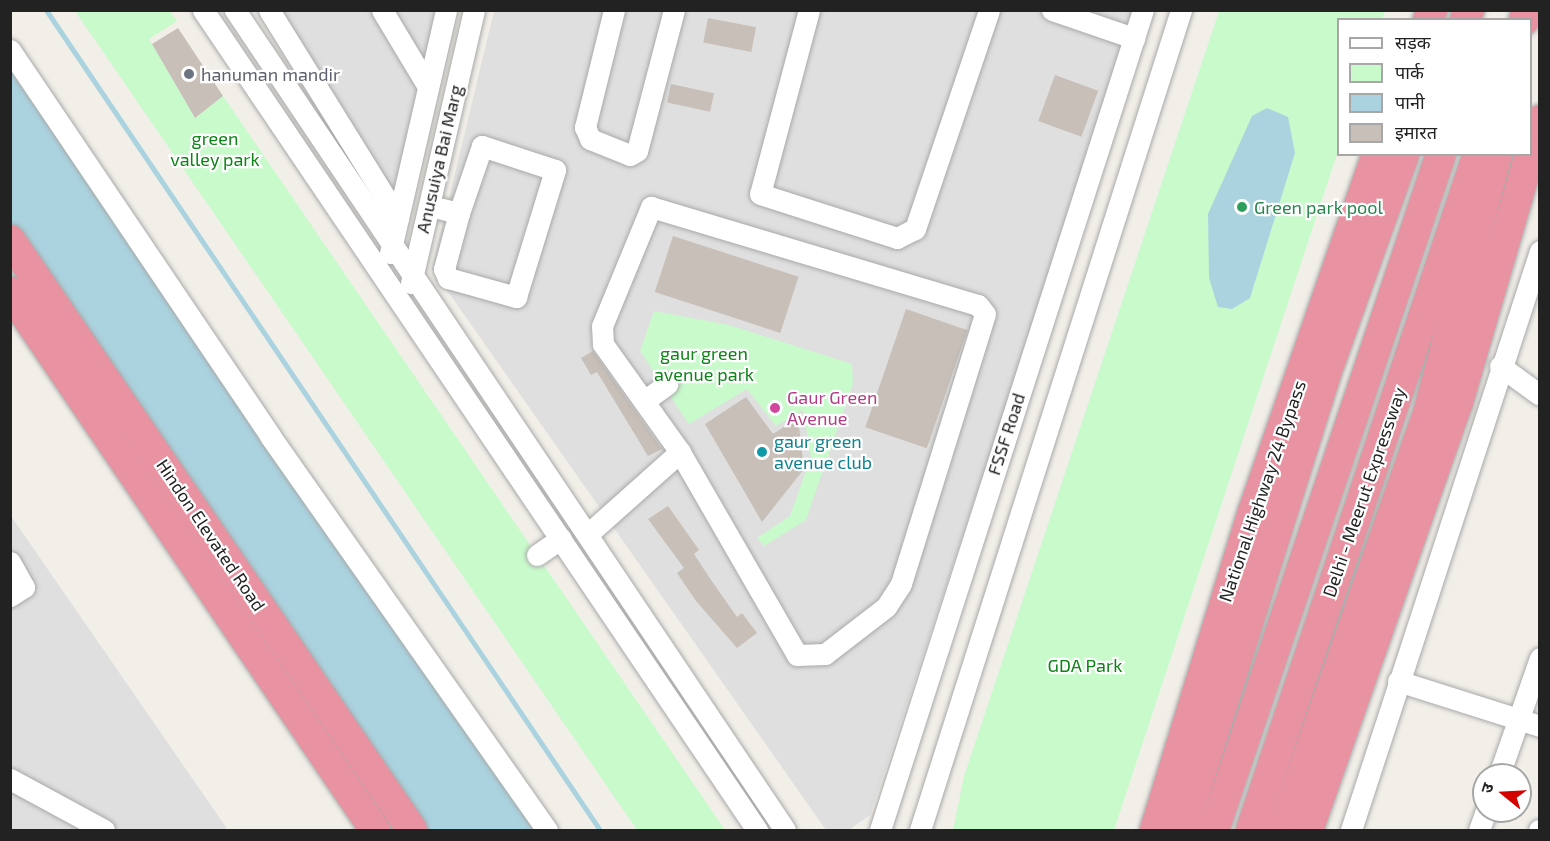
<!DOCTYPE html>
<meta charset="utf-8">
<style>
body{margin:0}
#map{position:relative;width:1550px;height:841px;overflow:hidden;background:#f2efe9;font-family:"Exo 2","Noto Sans Devanagari",sans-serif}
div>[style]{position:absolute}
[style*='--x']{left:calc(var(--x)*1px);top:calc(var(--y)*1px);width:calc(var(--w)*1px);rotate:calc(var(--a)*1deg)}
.residential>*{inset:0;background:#e0dfdf}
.park>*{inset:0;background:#c8facc}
.water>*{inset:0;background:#aad3df}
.stream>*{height:5px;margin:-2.5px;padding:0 2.5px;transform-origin:2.5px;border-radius:2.5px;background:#aad3df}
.building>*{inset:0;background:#c7bfb8;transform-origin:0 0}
.roads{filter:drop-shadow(0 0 2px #a9a9a9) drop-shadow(0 0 2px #a9a9a9)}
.minor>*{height:21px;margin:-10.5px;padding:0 10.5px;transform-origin:10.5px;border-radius:10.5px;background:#fff}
.highway>*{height:30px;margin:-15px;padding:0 15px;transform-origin:15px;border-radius:15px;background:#e892a2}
.dots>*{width:16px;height:16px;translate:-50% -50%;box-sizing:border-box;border:3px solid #fff;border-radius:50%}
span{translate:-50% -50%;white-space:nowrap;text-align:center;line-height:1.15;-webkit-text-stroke:4.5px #fff;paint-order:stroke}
.worship-label{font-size:18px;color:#5b616d}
.left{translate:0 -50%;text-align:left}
.park-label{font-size:18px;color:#0c8416}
.street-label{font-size:18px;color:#222}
.leisure-label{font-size:18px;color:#27864d}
.hotel-label{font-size:18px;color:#b23c85}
.culture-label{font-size:18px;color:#0d838f}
.frame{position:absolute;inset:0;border:12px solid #222;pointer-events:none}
.legend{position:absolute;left:1337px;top:18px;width:195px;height:138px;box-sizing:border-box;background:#fff;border:2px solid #a7a7a7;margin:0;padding:8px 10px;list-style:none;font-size:18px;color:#222}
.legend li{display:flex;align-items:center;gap:12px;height:30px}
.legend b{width:30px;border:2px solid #a7a7a7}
.north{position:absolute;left:1472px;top:763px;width:60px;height:60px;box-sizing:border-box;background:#fff;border:2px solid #a7a7a7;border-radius:50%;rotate:288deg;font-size:16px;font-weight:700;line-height:24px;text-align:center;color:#222}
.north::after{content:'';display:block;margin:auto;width:21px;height:27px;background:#d40000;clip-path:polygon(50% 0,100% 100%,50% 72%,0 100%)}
</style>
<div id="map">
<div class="residential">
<i style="clip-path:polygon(259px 11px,438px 11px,391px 211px)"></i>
<i style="clip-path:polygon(494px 11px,1137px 11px,870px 815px,849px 830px,826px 830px,432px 269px)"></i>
<i style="clip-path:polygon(11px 516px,228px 830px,11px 830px)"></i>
</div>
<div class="park">
<i style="clip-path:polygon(75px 11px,170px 11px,177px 21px,149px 39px,195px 118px,223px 96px,725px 830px,637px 830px)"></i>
<i style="clip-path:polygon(1219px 11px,1385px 11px,1382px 19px,1338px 20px,1338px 151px,1114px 830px,953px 830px,964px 776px)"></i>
<i style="clip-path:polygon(654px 311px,729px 325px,852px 364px,853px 384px,806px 520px,764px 546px,757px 538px,790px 516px,811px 457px,803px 410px,776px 426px,747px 389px,689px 424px,640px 351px)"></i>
</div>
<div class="water">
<i style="clip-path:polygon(10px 70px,420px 656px,538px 830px,400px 830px,11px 258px)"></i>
<i style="clip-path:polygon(1267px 108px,1288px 117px,1295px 153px,1250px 298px,1232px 309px,1218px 307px,1209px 278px,1208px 214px,1252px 116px)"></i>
</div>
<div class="stream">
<i style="--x:46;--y:10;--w:990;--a:55.96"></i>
</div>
<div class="building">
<i style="left:708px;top:18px;width:49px;height:25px;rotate:11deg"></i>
<i style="clip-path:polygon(178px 28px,223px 96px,195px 118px,152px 44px)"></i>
<i style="left:1055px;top:75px;width:46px;height:49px;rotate:20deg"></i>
<i style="left:671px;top:84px;width:44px;height:19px;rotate:12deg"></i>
<i style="left:673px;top:236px;width:132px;height:59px;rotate:18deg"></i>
<i style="left:906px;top:309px;width:65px;height:125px;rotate:19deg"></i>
<i style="clip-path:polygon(593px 351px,662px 449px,648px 456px,597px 372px,591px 375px,581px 358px)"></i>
<i style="clip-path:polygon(746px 397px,773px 434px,798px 418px,804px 469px,762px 522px,705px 424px)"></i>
<i style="clip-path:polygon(668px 506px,699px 550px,694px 554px,711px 580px,737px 617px,742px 613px,757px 633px,737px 648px,696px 601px,677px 573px,684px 568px,648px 519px)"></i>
</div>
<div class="roads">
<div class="minor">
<i style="--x:203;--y:10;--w:990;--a:55.96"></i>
<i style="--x:235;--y:10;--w:987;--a:56.15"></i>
<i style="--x:269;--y:10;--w:245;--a:58.2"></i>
<i style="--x:382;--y:10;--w:90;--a:59.1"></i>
<i style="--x:614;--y:10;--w:121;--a:103.9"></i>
<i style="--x:585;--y:127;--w:13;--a:67"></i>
<i style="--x:590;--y:139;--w:43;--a:21.8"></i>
<i style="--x:630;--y:155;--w:8;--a:-30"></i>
<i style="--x:637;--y:151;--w:146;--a:-75.3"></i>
<i style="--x:809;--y:10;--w:190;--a:104.9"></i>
<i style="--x:760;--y:194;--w:144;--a:17.8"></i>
<i style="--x:897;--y:238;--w:20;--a:-27"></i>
<i style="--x:915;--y:229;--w:231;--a:-71.3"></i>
<i style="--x:1052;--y:10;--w:87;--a:18.9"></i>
<i style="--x:10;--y:50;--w:465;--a:56"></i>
<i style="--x:270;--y:436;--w:482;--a:54.9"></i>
<i style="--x:429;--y:206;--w:31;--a:13"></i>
<i style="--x:459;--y:213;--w:58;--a:105"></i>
<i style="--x:444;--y:269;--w:10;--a:66"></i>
<i style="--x:448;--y:278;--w:71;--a:15.6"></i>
<i style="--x:516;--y:297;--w:133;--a:-72.9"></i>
<i style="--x:555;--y:170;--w:77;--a:-161.8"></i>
<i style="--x:482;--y:146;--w:71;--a:108.9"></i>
<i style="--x:651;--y:207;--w:341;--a:16.7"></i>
<i style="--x:978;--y:305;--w:11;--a:52"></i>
<i style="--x:985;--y:314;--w:283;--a:107.3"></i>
<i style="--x:901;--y:584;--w:27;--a:123"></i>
<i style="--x:886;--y:607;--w:77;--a:142.4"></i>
<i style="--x:825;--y:654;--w:28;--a:178"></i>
<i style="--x:797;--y:655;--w:234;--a:-120"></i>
<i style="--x:680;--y:452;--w:133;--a:-125.5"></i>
<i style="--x:603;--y:344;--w:18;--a:-93"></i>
<i style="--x:602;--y:326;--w:129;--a:-67.6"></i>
<i style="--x:390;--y:253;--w:249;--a:-77"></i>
<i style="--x:411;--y:283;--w:280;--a:-77"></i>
<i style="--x:1500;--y:366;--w:49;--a:35.9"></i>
<i style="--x:644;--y:401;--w:29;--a:-36"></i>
<i style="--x:589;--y:533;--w:122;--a:-41.7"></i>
<i style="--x:537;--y:555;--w:29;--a:-35"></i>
<i style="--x:10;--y:562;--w:29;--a:61"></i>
<i style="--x:24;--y:587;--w:17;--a:147"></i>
<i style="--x:1398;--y:681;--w:149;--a:17.6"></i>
<i style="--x:1499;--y:775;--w:124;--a:-70.7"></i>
<i style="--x:10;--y:779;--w:107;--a:28.5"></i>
<i style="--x:880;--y:830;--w:861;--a:-72.22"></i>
<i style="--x:920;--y:830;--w:861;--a:-72.34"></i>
<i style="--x:1351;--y:830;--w:609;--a:-71.92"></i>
<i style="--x:1479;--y:830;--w:20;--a:-70"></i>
<i style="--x:1539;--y:830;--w:1;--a:0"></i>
</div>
<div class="highway">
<i style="--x:1428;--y:20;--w:11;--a:-68"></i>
<i style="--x:1465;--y:20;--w:11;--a:-68"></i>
<i style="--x:1524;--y:20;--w:10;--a:-73"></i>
<i style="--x:1530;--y:154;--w:35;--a:-74"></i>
<i style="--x:10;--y:240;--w:714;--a:55.73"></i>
<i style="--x:10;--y:292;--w:650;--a:55.85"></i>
<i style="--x:1155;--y:830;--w:333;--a:-72.9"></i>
<i style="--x:1253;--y:512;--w:379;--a:-70.9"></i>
<i style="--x:1183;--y:830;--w:487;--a:-72.6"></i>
<i style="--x:1329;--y:365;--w:224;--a:-70.4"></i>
<i style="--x:1214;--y:830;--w:713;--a:-71.44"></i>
<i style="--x:1251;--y:830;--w:713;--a:-71.44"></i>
<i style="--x:1282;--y:830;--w:445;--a:-70.7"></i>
<i style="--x:1429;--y:410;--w:265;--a:-75.1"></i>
<i style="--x:1308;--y:830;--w:454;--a:-70.7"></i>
<i style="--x:1458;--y:402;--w:258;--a:-73.8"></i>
</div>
</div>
<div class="dots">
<i style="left:189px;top:74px;background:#6b7280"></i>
<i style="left:1242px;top:207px;background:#2e9e5b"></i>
<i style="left:775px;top:408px;background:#d1479c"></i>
<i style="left:762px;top:452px;background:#0f9aa8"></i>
</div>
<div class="worship-label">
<span class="left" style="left:201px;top:74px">hanuman mandir</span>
</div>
<div class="park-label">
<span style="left:215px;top:149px">green<br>valley park</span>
<span style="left:704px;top:364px">gaur green<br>avenue park</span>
<span style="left:1085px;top:665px">GDA Park</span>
</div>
<div class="street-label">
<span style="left:439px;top:159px;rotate:-77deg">Anusuiya Bai Marg</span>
<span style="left:1006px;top:434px;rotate:-72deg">FSSF Road</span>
<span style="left:1262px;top:491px;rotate:-71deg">National Highway 24 Bypass</span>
<span style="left:1364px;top:492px;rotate:-71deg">Delhi - Meerut Expressway</span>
<span style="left:211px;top:535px;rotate:56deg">Hindon Elevated Road</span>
</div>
<div class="leisure-label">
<span class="left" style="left:1254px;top:207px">Green park pool</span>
</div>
<div class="hotel-label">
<span class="left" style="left:787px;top:408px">Gaur Green<br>Avenue</span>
</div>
<div class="culture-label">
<span class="left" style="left:774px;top:452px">gaur green<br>avenue club</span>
</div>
<div class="frame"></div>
<ul class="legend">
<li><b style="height:8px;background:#fff"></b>सड़क</li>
<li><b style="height:16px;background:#c8facc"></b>पार्क</li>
<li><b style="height:16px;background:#aad3df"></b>पानी</li>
<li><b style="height:16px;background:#c7bfb8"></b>इमारत</li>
</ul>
<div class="north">उ</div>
</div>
